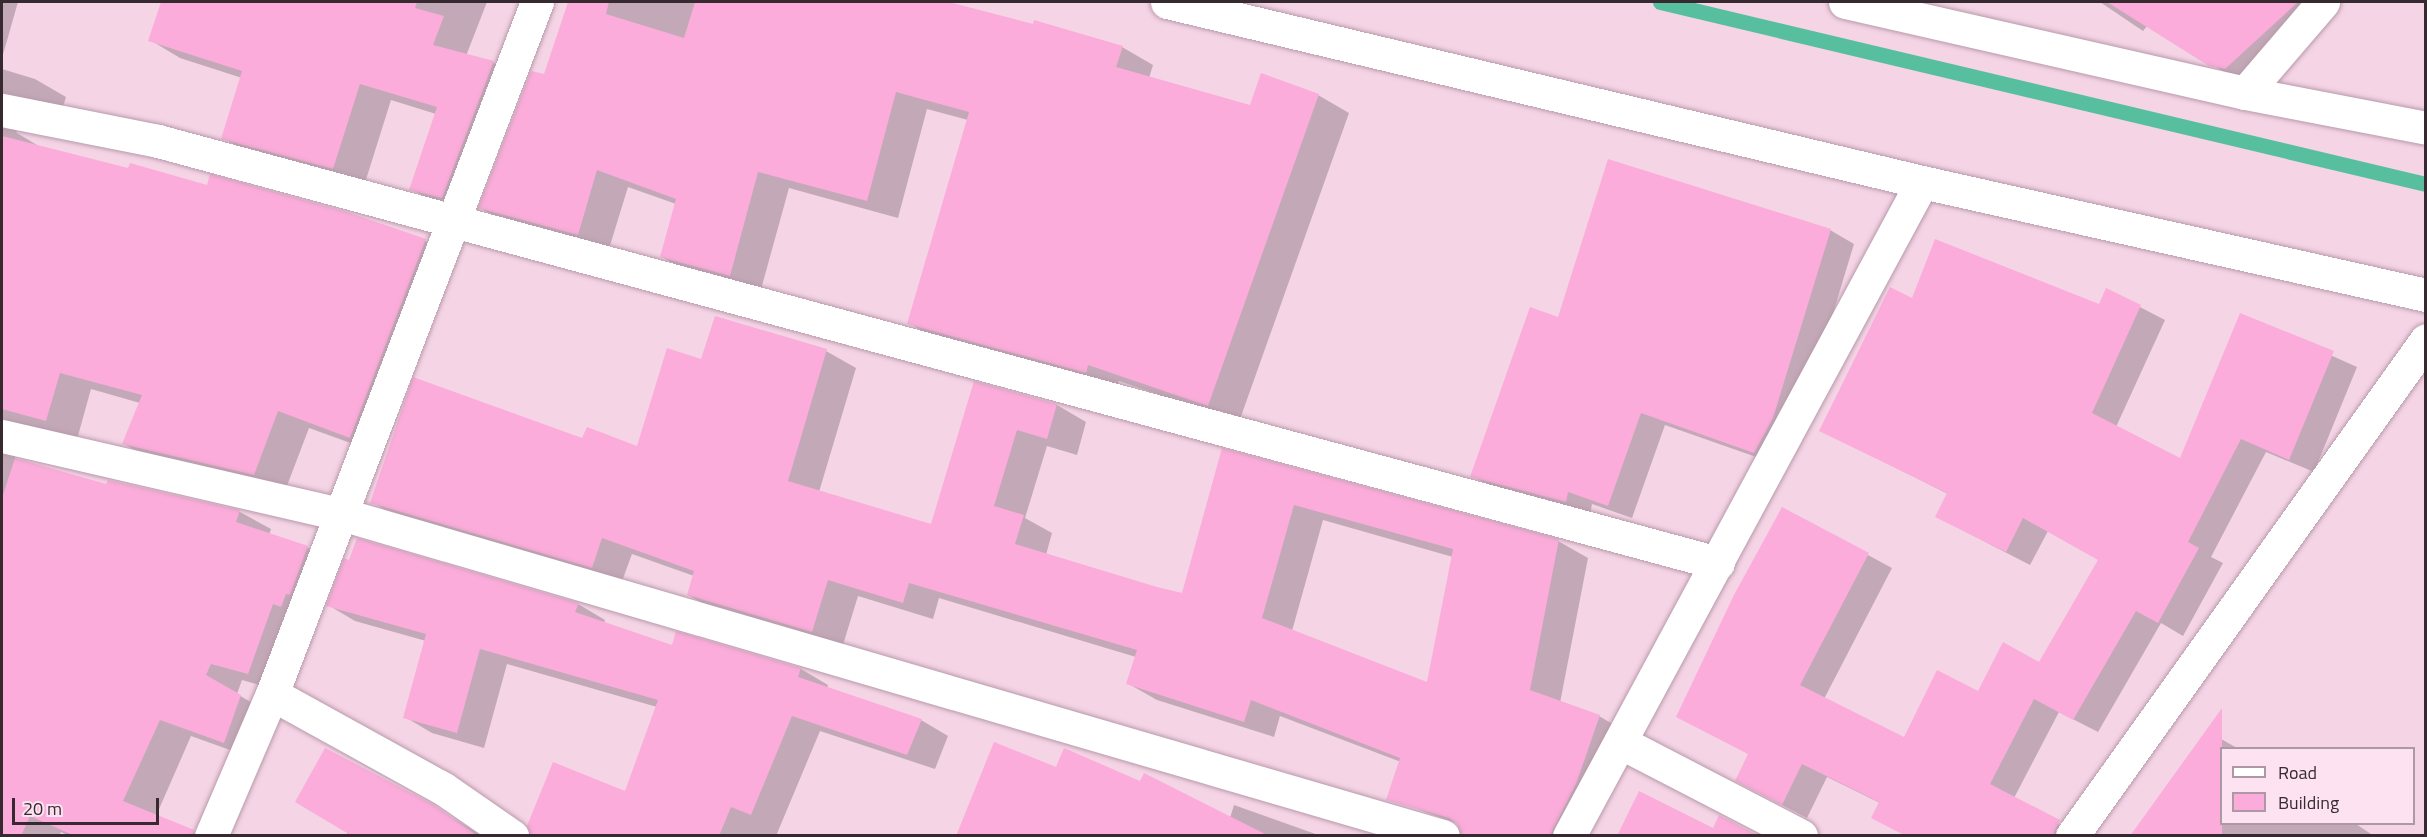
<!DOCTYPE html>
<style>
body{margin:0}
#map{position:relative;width:2427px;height:837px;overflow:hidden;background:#f4d4e5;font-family:"Titillium Web",sans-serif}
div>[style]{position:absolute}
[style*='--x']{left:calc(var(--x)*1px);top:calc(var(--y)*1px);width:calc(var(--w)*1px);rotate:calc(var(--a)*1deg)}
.shadow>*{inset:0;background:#0003}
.stream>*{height:15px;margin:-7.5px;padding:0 7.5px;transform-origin:7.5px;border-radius:7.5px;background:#58bf9e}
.building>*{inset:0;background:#fbacda}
.roads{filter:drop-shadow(0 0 2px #b89aab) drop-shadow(0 0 2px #b89aab)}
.minor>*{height:33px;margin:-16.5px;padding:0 16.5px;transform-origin:16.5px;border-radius:16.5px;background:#fff}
.tertiary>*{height:33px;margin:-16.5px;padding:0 16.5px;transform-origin:16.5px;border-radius:16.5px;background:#fff}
span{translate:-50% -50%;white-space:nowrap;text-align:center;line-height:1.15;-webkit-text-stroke:5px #fde3f1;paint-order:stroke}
.frame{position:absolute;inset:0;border:3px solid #362a30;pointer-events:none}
.legend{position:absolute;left:2220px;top:747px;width:195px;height:78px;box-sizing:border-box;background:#fde3f1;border:2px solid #ad99a4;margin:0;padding:8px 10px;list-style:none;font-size:18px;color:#362a30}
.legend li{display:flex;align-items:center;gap:12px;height:30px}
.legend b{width:30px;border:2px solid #ad99a4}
.scale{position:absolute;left:12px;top:798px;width:147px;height:27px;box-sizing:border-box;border:3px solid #362a30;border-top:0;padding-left:8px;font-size:18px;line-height:21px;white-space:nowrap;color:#362a30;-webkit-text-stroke:4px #fde3f1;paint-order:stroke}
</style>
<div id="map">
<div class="shadow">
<i style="clip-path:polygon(2px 2px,18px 2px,2px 58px)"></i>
<i style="clip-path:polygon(162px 2px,236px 2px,263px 10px,276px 2px,487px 2px,466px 56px,494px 63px,524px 80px,441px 206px,411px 189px,436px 114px,391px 100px,364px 186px,254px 156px,223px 138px,242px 78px,180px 58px,150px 40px)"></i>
<i style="clip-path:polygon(569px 2px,943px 2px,1122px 47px,1153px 65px,1149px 78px,1251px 107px,1318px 95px,1349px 113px,1239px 422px,1119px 381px,1116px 389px,939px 341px,909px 323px,968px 120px,927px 109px,898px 218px,789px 188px,760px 293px,692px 274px,662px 257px,676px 204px,628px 187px,608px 252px,510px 225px,480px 208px,545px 76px)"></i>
<i style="clip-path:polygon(2100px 2px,2311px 2px,2237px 80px,2148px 25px,2143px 31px)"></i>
<i style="clip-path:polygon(2px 69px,35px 79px,66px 97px,61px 113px,14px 125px,17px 133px,42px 148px,129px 170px,347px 213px,425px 241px,456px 258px,381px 454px,309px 428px,285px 491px,155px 461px,124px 444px,140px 403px,91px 389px,76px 443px,15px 449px,15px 460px,107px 486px,109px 481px,240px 512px,271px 529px,269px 535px,308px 548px,339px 566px,280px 691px,242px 680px,237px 694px,271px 714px,255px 759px,191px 736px,156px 816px,200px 836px,69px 836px,61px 832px,59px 836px,2px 836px)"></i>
<i style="clip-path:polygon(1830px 230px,1854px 244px,1797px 432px,1779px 465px,1665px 425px,1632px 518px,1592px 504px,1590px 515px,1496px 489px,1472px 476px,1559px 319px)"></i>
<i style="clip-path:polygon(2107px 290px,2165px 320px,2116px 427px,2181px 460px,2241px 315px,2357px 367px,2314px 472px,2266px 452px,2211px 557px,2223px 563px,2183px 636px,2161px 623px,2098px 732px,2059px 712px,2014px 798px,2078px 836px,1905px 836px,1880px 803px,1827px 777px,1807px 818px,1761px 794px,1749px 754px,1678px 716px,1868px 555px,1892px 568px,1824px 699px,1904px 739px,1979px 693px,2040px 664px,2100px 560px,2048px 531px,2030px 565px,1937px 517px,1948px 494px,1821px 430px,1913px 300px,2100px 306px)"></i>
<i style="clip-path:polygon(evenodd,826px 351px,856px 368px,819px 492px,932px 526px,975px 383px,1057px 405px,1086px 422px,1077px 455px,1047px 446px,1025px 518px,1052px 533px,1046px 555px,1157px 588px,1183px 594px,1223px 450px,1558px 541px,1588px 558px,1560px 703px,1599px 716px,1628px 733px,1587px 836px,1492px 836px,1420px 810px,1390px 793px,1401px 762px,1280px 716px,1274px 737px,1157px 700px,1127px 683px,1136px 657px,939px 598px,933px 619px,858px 596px,842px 648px,718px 612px,688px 595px,694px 576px,632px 554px,621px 584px,401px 519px,372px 502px,583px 440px,638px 448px,702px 361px,826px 351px,1323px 520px,1453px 557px,1428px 684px,1292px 631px,1323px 520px)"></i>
<i style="clip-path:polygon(578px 604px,605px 620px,604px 623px,673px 647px,677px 633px,801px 669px,828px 685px,827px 689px,921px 720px,948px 736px,935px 769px,820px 731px,776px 836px,532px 836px,626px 793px,657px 707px,507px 664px,484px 748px,432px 733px,405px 717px,426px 641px,355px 621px,328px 605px)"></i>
<i style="clip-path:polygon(2207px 731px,2237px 748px,2222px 748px,2222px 824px,2356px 824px,2374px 836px,2145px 836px)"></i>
<i style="clip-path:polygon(1057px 769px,1141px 783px,1230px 818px,1234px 805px,1321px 836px,957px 836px)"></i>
<i style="clip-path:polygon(433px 806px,482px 836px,346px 836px,348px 832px)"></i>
</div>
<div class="stream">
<i style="--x:1660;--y:2;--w:787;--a:13.37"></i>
</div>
<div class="building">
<i style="clip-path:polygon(161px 2px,417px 2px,415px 8px,444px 16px,433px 45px,494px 61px,442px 198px,409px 190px,437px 107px,360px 84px,333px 169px,221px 139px,242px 71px,148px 41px)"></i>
<i style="clip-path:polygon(568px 2px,609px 2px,606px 14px,684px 38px,695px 2px,949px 2px,1033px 24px,1034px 20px,1123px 46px,1116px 67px,1250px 105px,1261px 73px,1319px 94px,1208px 406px,1088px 365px,1086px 373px,907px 324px,969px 112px,896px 92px,867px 201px,758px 172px,730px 276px,660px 257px,676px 199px,597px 170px,578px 235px,478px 208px,531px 71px,544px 74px)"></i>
<i style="clip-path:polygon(2107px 2px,2298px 2px,2225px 69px,2209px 66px)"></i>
<i style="clip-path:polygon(2px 136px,128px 168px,130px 163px,207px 185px,210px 174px,347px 212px,426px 239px,350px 438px,278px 411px,254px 475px,122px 444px,142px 395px,60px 373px,46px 421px,2px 409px)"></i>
<i style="clip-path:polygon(1608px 159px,1831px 229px,1773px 418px,1754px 453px,1641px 413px,1608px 506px,1568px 492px,1566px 502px,1470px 477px,1530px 307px,1558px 317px)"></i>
<i style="clip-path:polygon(1935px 239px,2099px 304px,2106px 288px,2141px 305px,2092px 413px,2180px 458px,2240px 313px,2334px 351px,2289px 460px,2241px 439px,2188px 542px,2199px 548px,2158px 623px,2136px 611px,2073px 720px,2034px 699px,1990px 784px,2060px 820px,2053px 836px,1906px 836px,1871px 818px,1879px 802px,1802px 764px,1782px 805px,1735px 781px,1748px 754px,1676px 717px,1734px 595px,1782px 507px,1869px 553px,1800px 685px,1904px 737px,1937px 670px,1978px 691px,2003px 642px,2039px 662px,2098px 560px,2023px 518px,2006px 552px,1935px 517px,1947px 493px,1819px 431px,1890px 287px,1912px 298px)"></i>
<i style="clip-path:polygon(evenodd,715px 316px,827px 349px,788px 481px,931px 524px,974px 381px,1057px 404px,1047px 439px,1017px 430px,994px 506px,1024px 515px,1015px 544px,1157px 587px,1182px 593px,1222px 448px,1559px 539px,1530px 690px,1600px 715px,1576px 784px,1550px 836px,1461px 836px,1457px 824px,1449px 818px,1386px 800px,1400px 758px,1251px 700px,1244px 722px,1126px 684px,1137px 650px,909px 583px,903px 603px,828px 580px,812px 632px,687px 595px,694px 571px,602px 538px,592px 568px,370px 503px,413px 377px,582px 438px,587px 427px,637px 446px,667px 348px,701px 359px,715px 316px,1294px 505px,1453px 549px,1427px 682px,1262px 618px,1294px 505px)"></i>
<i style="clip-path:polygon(15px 458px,106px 484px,108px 480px,240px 510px,236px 522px,308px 546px,290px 595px,286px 594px,281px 607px,273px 604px,248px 674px,211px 664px,206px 675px,241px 695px,224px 743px,160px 720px,123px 801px,194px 830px,193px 836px,75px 836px,30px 816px,21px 836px,2px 836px,2px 498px)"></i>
<i style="clip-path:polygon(357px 538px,579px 603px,575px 612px,672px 645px,676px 631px,801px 668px,798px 677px,922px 719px,907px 755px,792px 716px,751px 815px,731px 807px,719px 836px,530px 836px,527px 826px,553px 762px,625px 791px,658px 700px,480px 649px,457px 733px,403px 718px,426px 634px,326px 606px,344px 558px,349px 560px)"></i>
<i style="clip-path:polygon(2222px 708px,2222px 836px,2130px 836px)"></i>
<i style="clip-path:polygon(994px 742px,1056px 767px,1064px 748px,1140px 781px,1144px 773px,1269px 836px,956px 836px)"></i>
<i style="clip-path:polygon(325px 748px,434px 805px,478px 836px,352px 836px,295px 802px)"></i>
<i style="clip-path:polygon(1639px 791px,1713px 828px,1719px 815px,1759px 836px,1617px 836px)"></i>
</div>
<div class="roads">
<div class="minor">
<i style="--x:1167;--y:2;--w:776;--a:13.41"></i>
<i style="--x:1922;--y:182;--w:517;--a:12.64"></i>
<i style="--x:2245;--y:93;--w:120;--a:-49.4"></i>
<i style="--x:2;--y:110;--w:159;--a:11.2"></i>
<i style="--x:158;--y:141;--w:1616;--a:15.14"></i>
<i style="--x:2;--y:436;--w:348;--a:13"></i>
<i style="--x:341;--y:514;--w:1148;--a:16.29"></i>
<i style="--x:272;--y:694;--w:196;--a:28.9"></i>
<i style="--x:444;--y:789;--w:83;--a:34.7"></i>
<i style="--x:1620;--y:742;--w:204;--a:27.4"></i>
<i style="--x:211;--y:836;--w:155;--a:-66.8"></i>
<i style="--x:272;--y:694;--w:741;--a:-69.05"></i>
<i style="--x:1569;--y:836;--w:743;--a:-61.64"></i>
<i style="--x:2072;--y:836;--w:609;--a:-54.48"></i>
</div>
<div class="tertiary">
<i style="--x:1845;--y:2;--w:410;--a:12.8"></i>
<i style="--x:2245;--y:93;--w:184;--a:10.9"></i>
</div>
</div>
<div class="frame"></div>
<ul class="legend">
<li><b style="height:8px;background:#fff"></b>Road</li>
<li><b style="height:16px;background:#fbacda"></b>Building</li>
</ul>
<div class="scale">20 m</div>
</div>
